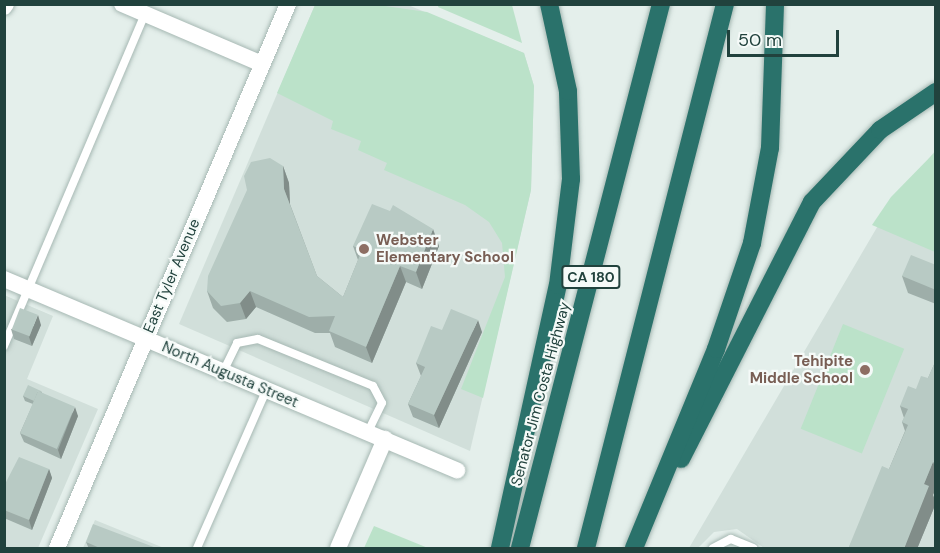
<!DOCTYPE html>
<style>
body{margin:0}
#map{position:relative;width:940px;height:553px;overflow:hidden;background:#e4efeb;font-family:"DM Sans",sans-serif}
div>[style]{position:absolute}
[style*='--x']{left:calc(var(--x)*1px);top:calc(var(--y)*1px);width:calc(var(--w)*1px);rotate:calc(var(--a)*1deg)}
.built>*{inset:0;background:#d1dfda}
.green>*{inset:0;background:#bbe2c9;transform-origin:0 0}
.roads{filter:drop-shadow(0 0 2px #a6b8b3) drop-shadow(0 0 2px #a6b8b3)}
.lane>*{height:8px;margin:-4px;padding:0 4px;transform-origin:4px;border-radius:4px;background:#fff}
.street>*{height:16px;margin:-8px;padding:0 8px;transform-origin:8px;border-radius:8px;background:#fff}
.highway>*{height:18px;margin:-9px;padding:0 9px;transform-origin:9px;border-radius:9px;background:#2a726b}
.wall>*{inset:0;background:#9eaea9}
.shaded-wall>*{inset:0;background:#818d89}
.building>*{inset:0;background:#b8cac4;transform-origin:0 0}
.dots>*{width:16px;height:16px;translate:-50% -50%;box-sizing:border-box;border:3px solid #f5faf8;border-radius:50%}
span{translate:-50% -50%;white-space:nowrap;text-align:center;line-height:1.15;-webkit-text-stroke:4.5px #f5faf8;paint-order:stroke}
.shield-label span{padding:2px 4px;background:#f5faf8;border:2px solid;border-radius:4px;-webkit-text-stroke-width:0}
.shield-label{font-size:14px;color:#21423d;font-weight:700}
.education-label{font-size:15px;color:#785e54;font-weight:700}
.left{translate:0 -50%;text-align:left}
.right{translate:-100% -50%;text-align:right}
.street-label{font-size:15px;color:#21423d}
.frame{position:absolute;inset:0;border:6px solid #21423d;pointer-events:none}
.scale{position:absolute;left:727px;top:30px;width:112px;height:27px;box-sizing:border-box;border:3px solid #21423d;border-top:0;padding-left:8px;font-size:18px;line-height:21px;white-space:nowrap;color:#21423d;-webkit-text-stroke:4px #f5faf8;paint-order:stroke}
</style>
<div id="map">
<div class="built">
<i style="clip-path:polygon(315px 5px,408px 5px,524px 53px,534px 86px,531px 190px,470px 451px,179px 324px)"></i>
<i style="clip-path:polygon(935px 151px,935px 548px,764px 548px,737px 529px,714px 532px,698px 548px,689px 548px,886px 212px)"></i>
<i style="clip-path:polygon(4px 295px,53px 316px,27px 379px,98px 409px,38px 548px,5px 548px)"></i>
<i style="clip-path:polygon(95px 520px,164px 548px,83px 548px)"></i>
</div>
<div class="green">
<i style="clip-path:polygon(439px 4px,512px 5px,522px 43px,438px 7px)"></i>
<i style="clip-path:polygon(315px 5px,378px 5px,427px 12px,524px 53px,534px 86px,531px 190px,483px 398px,461px 389px,505px 277px,502px 243px,489px 222px,465px 205px,384px 170px,387px 163px,358px 150px,361px 141px,331px 129px,333px 121px,277px 93px)"></i>
<i style="clip-path:polygon(935px 152px,935px 252px,872px 225px,891px 197px)"></i>
<i style="left:843px;top:324px;width:66px;height:113px;rotate:22deg"></i>
<i style="clip-path:polygon(374px 526px,428px 548px,364px 548px)"></i>
</div>
<div class="roads">
<div class="lane">
<i style="--x:4;--y:346;--w:361;--a:-67"></i>
<i style="--x:223;--y:372;--w:32;--a:-64"></i>
<i style="--x:237;--y:343;--w:21;--a:-11"></i>
<i style="--x:258;--y:339;--w:124;--a:22.2"></i>
<i style="--x:373;--y:386;--w:19;--a:62"></i>
<i style="--x:382;--y:403;--w:32;--a:116"></i>
<i style="--x:197;--y:548;--w:171;--a:-66.3"></i>
<i style="--x:713;--y:548;--w:20;--a:-27"></i>
<i style="--x:731;--y:539;--w:24;--a:22"></i>
</div>
<div class="street">
<i style="--x:122;--y:4;--w:152;--a:23.2"></i>
<i style="--x:4;--y:7;--w:4;--a:-56"></i>
<i style="--x:4;--y:279;--w:492;--a:22.9"></i>
<i style="--x:57;--y:548;--w:591;--a:-66.99"></i>
<i style="--x:338;--y:548;--w:119;--a:-66.7"></i>
</div>
<div class="highway">
<i style="--x:681;--y:459;--w:288;--a:-63"></i>
<i style="--x:812;--y:202;--w:99;--a:-46.6"></i>
<i style="--x:880;--y:130;--w:68;--a:-34.2"></i>
<i style="--x:500;--y:548;--w:269;--a:-77.6"></i>
<i style="--x:558;--y:285;--w:107;--a:-83"></i>
<i style="--x:571;--y:179;--w:88;--a:-92"></i>
<i style="--x:568;--y:91;--w:89;--a:-102.3"></i>
<i style="--x:520;--y:548;--w:562;--a:-75.47"></i>
<i style="--x:586;--y:548;--w:561;--a:-75.67"></i>
<i style="--x:634;--y:548;--w:215;--a:-67.6"></i>
<i style="--x:716;--y:349;--w:112;--a:-71.2"></i>
<i style="--x:752;--y:243;--w:97;--a:-79.3"></i>
<i style="--x:770;--y:148;--w:144;--a:-88"></i>
</div>
</div>
<div class="wall">
<i style="clip-path:polygon(283px 166px,289px 183px,290px 204px,317px 276px,343px 297px,358px 260px,353px 246px,439px 246px,422px 289px,406px 282px,372px 363px,335px 347px,330px 333px,315px 333px,256px 307px,246px 319px,227px 322px,213px 308px,207px 291px)"></i>
<i style="clip-path:polygon(936px 265px,936px 304px,908px 293px,902px 276px)"></i>
<i style="clip-path:polygon(41px 325px,32px 346px,14px 339px,11px 329px)"></i>
<i style="clip-path:polygon(442px 330px,482px 332px,439px 428px,413px 417px,408px 404px,421px 376px,416px 363px)"></i>
<i style="clip-path:polygon(936px 360px,936px 488px,933px 495px,936px 503px,917px 549px,848px 549px,889px 469px,905px 431px,902px 422px,904px 418px,900px 406px,928px 378px)"></i>
<i style="clip-path:polygon(41px 391px,42px 393px,78px 416px,61px 459px,24px 442px,20px 433px,33px 404px,25px 401px,23px 396px)"></i>
<i style="clip-path:polygon(49px 469px,52px 478px,32px 530px,4px 518px,4px 486px)"></i>
<i style="clip-path:polygon(86px 542px,159px 549px,89px 549px)"></i>
</div>
<div class="shaded-wall">
<i style="clip-path:polygon(283px 166px,289px 183px,290px 205px,284px 189px)"></i>
<i style="clip-path:polygon(433px 229px,439px 246px,422px 289px,416px 272px)"></i>
<i style="clip-path:polygon(400px 266px,406px 282px,372px 363px,366px 347px)"></i>
<i style="clip-path:polygon(250px 291px,256px 307px,246px 319px,240px 303px)"></i>
<i style="clip-path:polygon(38px 315px,41px 325px,32px 346px,29px 337px)"></i>
<i style="clip-path:polygon(478px 320px,482px 332px,439px 428px,434px 415px)"></i>
<i style="clip-path:polygon(75px 407px,78px 416px,61px 459px,58px 450px)"></i>
<i style="clip-path:polygon(933px 462px,936px 469px,936px 488px,933px 495px,936px 503px,917px 549px,904px 549px,924px 484px)"></i>
<i style="clip-path:polygon(49px 469px,52px 478px,32px 530px,29px 520px)"></i>
</div>
<div class="building">
<i style="clip-path:polygon(270px 158px,283px 166px,284px 189px,317px 276px,343px 297px,362px 250px,353px 246px,372px 204px,390px 211px,393px 205px,433px 229px,416px 272px,400px 266px,366px 347px,329px 331px,335px 316px,309px 317px,250px 291px,240px 303px,221px 306px,207px 291px,208px 276px,247px 190px,244px 176px,251px 162px)"></i>
<i style="clip-path:polygon(911px 255px,936px 265px,936px 290px,902px 276px)"></i>
<i style="left:20px;top:308px;width:19px;height:23px;rotate:21deg"></i>
<i style="clip-path:polygon(451px 309px,478px 320px,434px 415px,408px 404px,425px 367px,416px 363px,431px 326px,442px 330px)"></i>
<i style="clip-path:polygon(936px 360px,936px 464px,933px 462px,924px 484px,929px 486px,904px 549px,848px 549px,882px 466px,889px 469px,908px 425px,902px 422px,908px 409px,900px 406px,908px 386px,916px 389px,921px 376px,928px 378px)"></i>
<i style="clip-path:polygon(28px 385px,41px 391px,41px 392px,38px 391px,34px 401px,23px 396px)"></i>
<i style="left:38px;top:391px;width:40px;height:46px;rotate:23deg"></i>
<i style="clip-path:polygon(19px 457px,49px 469px,29px 520px,4px 510px,4px 486px)"></i>
<i style="clip-path:polygon(93px 524px,159px 549px,102px 549px,86px 542px)"></i>
</div>
<div class="dots">
<i style="left:364px;top:249px;background:#8d6e63"></i>
<i style="left:865px;top:370px;background:#8d6e63"></i>
</div>
<div class="shield-label">
<span style="left:591px;top:277px">CA 180</span>
</div>
<div class="education-label">
<span class="left" style="left:376px;top:249px">Webster<br>Elementary School</span>
<span class="right" style="left:853px;top:370px">Tehipite<br>Middle School</span>
</div>
<div class="street-label">
<span style="left:172px;top:276px;rotate:-67deg">East Tyler Avenue</span>
<span style="left:230px;top:375px;rotate:23deg">North Augusta Street</span>
<span style="left:541px;top:394px;rotate:-75deg">Senator Jim Costa Highway</span>
</div>
<div class="frame"></div>
<div class="scale">50 m</div>
</div>
